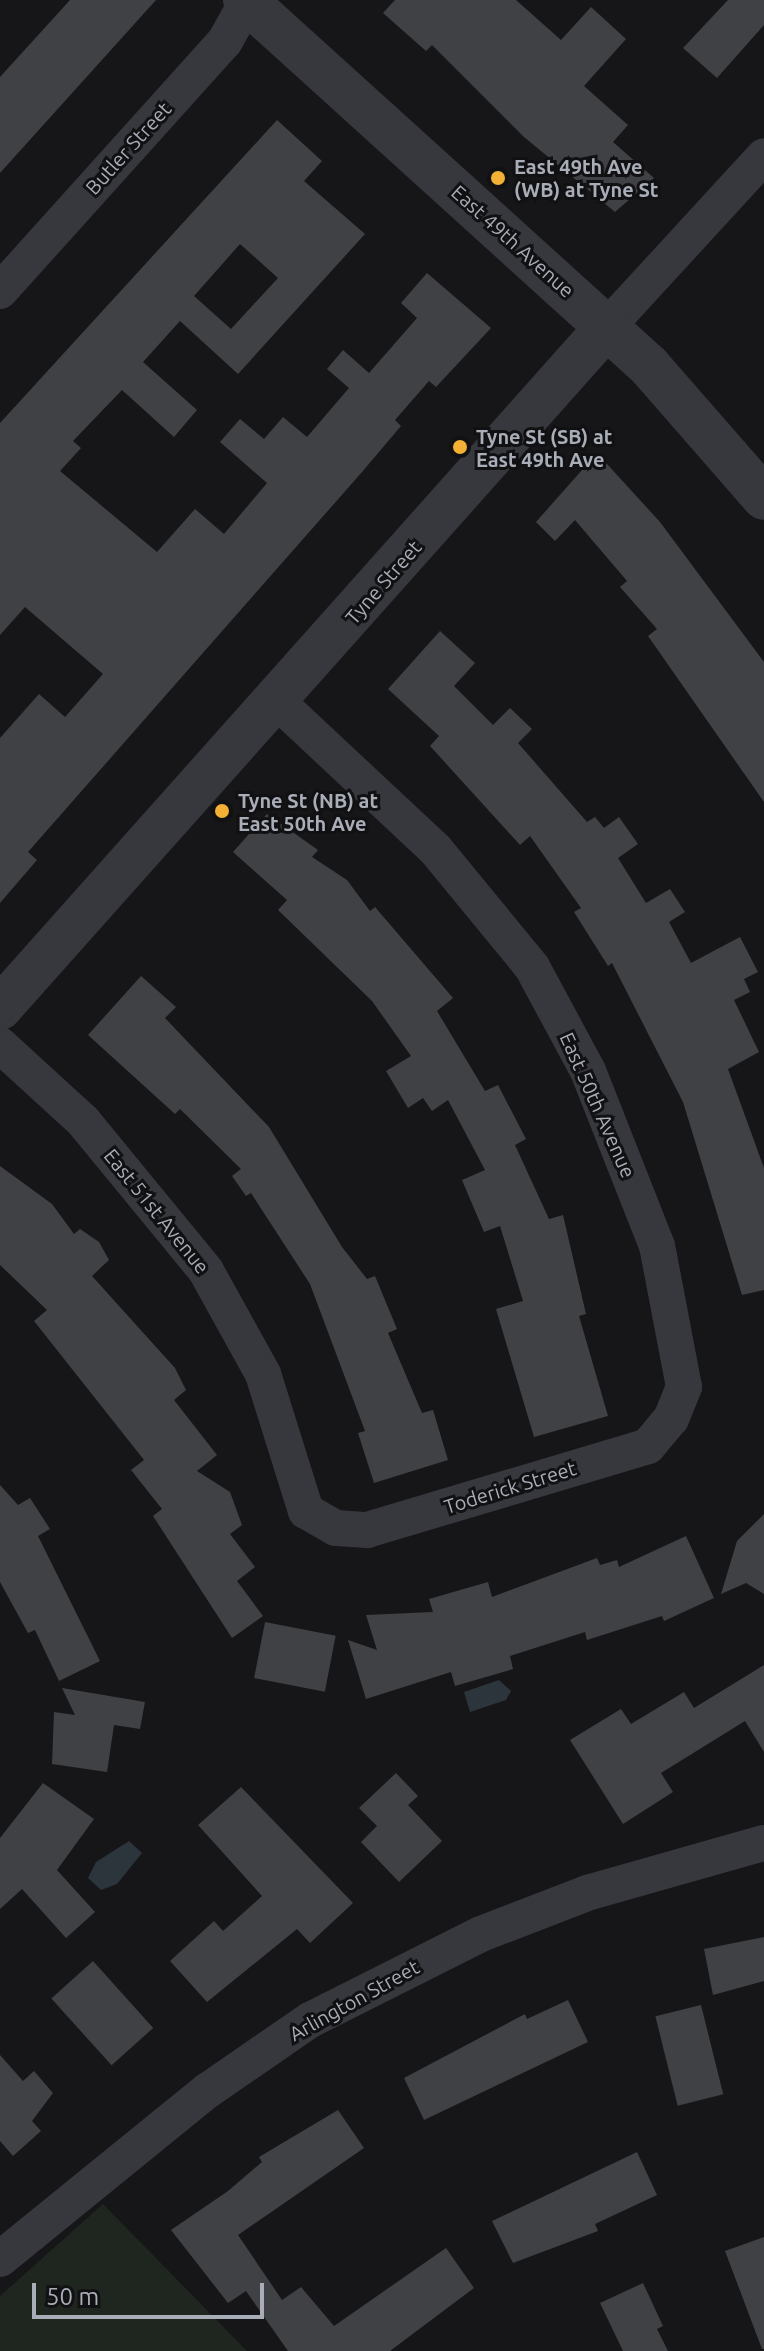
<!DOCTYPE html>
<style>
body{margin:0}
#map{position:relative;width:764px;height:2351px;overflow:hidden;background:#161618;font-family:Ubuntu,sans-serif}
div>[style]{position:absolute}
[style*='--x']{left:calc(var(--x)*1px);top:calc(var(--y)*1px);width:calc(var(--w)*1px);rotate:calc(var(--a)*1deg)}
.green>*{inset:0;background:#1e261f}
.water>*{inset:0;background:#2c353c}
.building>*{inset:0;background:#404145;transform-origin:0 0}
.minor>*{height:36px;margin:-18px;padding:0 18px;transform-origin:18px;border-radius:18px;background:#37383d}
.tertiary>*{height:44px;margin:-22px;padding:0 22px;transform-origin:22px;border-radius:22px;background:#37383d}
.dots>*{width:22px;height:22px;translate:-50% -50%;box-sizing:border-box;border:4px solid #111113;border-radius:50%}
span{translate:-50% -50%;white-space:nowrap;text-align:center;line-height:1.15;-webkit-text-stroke:6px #111113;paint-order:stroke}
.street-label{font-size:20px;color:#a8adb8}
.poi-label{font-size:20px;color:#a8adb8;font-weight:700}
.left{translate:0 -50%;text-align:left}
.scale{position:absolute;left:32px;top:2283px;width:232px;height:36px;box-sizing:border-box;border:4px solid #a8adb8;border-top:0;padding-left:10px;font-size:24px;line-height:28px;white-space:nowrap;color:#a8adb8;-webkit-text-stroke:6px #111113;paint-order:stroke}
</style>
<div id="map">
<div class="green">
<i style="clip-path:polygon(103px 2204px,247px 2351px,0 2351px,0 2296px)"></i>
</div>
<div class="water">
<i style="clip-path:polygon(499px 1680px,511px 1691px,506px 1700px,470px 1712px,464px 1692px)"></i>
<i style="clip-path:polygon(129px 1841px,142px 1853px,117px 1884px,101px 1890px,88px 1878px,96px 1862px)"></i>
</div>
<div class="building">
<i style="clip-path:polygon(70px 0,156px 0,0 173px,0 77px)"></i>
<i style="clip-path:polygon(395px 0,516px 0,561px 40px,591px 7px,626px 39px,584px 86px,628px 125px,613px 142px,654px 178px,615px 212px,524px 137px,432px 45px,426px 51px,383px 13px)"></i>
<i style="clip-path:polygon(728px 0,764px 0,764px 25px,717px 78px,683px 48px)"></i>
<i style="clip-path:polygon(evenodd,277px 120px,322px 161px,304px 181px,365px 234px,238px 374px,180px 321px,143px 362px,197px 410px,174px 437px,122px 390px,73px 441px,81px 448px,60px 471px,157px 552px,195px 509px,224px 534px,267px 483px,220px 442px,240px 419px,264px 439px,283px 417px,307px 437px,349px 388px,327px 369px,343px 350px,369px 373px,417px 318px,401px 303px,427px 273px,491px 328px,436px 387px,429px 381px,395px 420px,401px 426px,362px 472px,28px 852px,37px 860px,0 903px,0 738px,39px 694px,65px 717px,103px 674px,25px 607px,0 635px,0 423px,277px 120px,240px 244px,278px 278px,231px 329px,194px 296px,240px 244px)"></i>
<i style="clip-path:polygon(597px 453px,660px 522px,764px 662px,764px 802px,648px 636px,657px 629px,620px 587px,627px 581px,575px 520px,555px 541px,536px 522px)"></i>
<i style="clip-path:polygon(440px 631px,475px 663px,454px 686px,493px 725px,510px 708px,532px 729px,518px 743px,587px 822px,595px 817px,604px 828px,619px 817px,638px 844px,618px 858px,646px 903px,670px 889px,685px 912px,669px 922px,691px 963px,740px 937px,758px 972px,744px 979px,750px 992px,734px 1000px,759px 1052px,728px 1069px,764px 1168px,764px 1290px,742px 1295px,683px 1102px,612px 963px,608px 966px,574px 912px,581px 908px,530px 836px,520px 845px,430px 746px,439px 736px,388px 689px)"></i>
<i style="clip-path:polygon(267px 814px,318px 850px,312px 857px,347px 880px,370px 911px,375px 907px,453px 998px,437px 1011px,485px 1091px,498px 1085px,526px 1139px,515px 1145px,549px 1219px,563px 1215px,586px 1314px,579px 1316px,608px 1416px,534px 1437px,496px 1309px,523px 1301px,500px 1226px,484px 1232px,462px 1180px,485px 1170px,448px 1100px,432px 1111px,423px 1098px,408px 1108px,386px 1071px,411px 1056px,372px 1001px,278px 910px,287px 900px,233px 852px)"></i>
<i style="clip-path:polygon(141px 976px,176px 1007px,165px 1018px,269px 1127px,342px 1247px,367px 1279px,375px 1276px,397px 1329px,388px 1333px,422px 1413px,433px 1410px,448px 1460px,374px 1483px,358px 1433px,365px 1431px,310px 1284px,251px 1193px,246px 1196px,232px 1176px,241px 1169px,180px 1109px,175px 1114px,88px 1035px)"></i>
<i style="clip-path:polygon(0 1166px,52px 1204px,74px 1234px,80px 1229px,99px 1242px,109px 1260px,92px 1276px,175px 1368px,186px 1390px,174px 1400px,217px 1455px,197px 1471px,230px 1492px,242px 1525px,230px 1534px,255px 1567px,237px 1581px,263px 1616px,232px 1638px,153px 1516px,162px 1509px,131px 1470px,144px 1460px,34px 1321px,47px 1310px,0 1265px)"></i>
<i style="clip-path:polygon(0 1485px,18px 1505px,30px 1498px,50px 1529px,38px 1536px,100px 1661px,59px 1681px,35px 1630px,28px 1633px,0 1582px)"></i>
<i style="clip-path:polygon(764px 1514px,764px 1594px,746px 1583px,721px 1594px,737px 1541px)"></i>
<i style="clip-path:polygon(686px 1536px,714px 1598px,664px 1621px,662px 1616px,587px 1640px,585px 1632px,510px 1656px,513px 1669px,455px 1686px,451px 1672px,366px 1699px,348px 1640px,377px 1650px,366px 1615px,433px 1612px,429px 1599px,488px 1582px,492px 1597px,597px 1558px,600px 1565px,617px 1560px,619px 1567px)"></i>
<i style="left:265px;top:1622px;width:72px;height:57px;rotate:11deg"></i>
<i style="clip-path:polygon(764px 1665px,764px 1752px,745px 1721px,661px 1773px,673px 1792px,623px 1824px,570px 1740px,621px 1709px,631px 1724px,684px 1692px,694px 1708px)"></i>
<i style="clip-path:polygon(62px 1688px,145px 1702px,140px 1729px,114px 1725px,107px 1772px,52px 1764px,54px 1712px,75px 1715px)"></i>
<i style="clip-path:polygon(396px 1773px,418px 1796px,408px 1805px,442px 1841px,399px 1882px,361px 1842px,377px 1826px,359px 1808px)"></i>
<i style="clip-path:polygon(43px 1783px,94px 1819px,57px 1870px,95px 1912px,66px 1938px,22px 1889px,0 1909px,0 1838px)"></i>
<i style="clip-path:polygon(241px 1787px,353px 1903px,310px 1943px,297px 1929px,207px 2002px,170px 1961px,214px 1921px,223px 1931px,262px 1896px,198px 1825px)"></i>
<i style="clip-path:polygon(764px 1937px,764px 1981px,713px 1995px,704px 1949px)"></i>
<i style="left:93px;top:1961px;width:90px;height:56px;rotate:48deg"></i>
<i style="clip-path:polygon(568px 2000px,588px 2042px,424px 2120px,404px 2078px,525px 2014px,527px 2019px)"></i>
<i style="left:701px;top:2005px;width:92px;height:47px;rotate:76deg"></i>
<i style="clip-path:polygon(0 2055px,23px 2081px,34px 2071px,53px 2093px,32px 2121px,41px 2131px,13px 2156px,0 2141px)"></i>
<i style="clip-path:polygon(338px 2110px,364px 2148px,238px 2235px,282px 2300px,301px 2287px,334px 2326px,446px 2248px,474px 2288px,390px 2351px,288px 2351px,246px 2291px,228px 2303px,171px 2230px,228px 2191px,262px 2162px,259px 2157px)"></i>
<i style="clip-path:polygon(637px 2152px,657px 2195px,595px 2224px,598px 2231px,513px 2263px,492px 2221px)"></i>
<i style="clip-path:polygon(764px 2237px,764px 2349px,762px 2349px,725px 2251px)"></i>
<i style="clip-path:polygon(643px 2283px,663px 2326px,657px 2329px,668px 2351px,623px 2351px,600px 2303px)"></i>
</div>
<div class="minor">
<i style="--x:0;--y:291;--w:336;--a:-48"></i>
<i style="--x:225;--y:41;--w:47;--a:-60.7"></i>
<i style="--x:607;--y:327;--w:232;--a:-47.4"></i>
<i style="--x:0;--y:1045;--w:113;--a:42.5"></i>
<i style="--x:83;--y:1121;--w:194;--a:50.6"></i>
<i style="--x:206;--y:1271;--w:118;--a:61"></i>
<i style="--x:263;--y:1374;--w:144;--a:72.6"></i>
<i style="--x:306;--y:1511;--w:34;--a:30"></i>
<i style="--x:336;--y:1528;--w:31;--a:4"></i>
<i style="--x:367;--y:1530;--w:293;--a:-16.6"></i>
<i style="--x:648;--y:1446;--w:35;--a:-50"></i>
<i style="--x:671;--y:1419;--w:35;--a:-68"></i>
<i style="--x:684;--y:1387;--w:144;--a:-100.8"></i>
<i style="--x:657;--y:1246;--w:188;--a:-111.5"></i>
<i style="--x:588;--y:1071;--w:118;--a:-118.3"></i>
<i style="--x:532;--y:967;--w:153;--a:-129.4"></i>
<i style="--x:435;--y:849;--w:215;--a:-136.9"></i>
<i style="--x:0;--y:2259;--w:267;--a:-39.1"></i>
<i style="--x:207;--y:2091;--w:125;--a:-34.6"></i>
<i style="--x:310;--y:2020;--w:191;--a:-26.7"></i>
<i style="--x:481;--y:1934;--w:114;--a:-21.1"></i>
<i style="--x:587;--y:1893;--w:184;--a:-15.8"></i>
</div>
<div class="tertiary">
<i style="--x:245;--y:0;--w:545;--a:42.17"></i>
<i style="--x:649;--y:366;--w:175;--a:48.9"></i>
<i style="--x:0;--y:1008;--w:912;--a:-48.29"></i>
</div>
<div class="dots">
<i style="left:498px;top:178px;background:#f2b134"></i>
<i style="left:460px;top:447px;background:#f2b134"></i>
<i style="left:222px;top:811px;background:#f2b134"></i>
</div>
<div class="street-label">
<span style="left:128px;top:148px;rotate:-48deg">Butler Street</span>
<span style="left:513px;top:241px;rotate:42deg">East 49th Avenue</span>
<span style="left:383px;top:582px;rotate:-49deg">Tyne Street</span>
<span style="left:598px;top:1105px;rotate:66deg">East 50th Avenue</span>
<span style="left:157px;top:1211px;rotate:51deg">East 51st Avenue</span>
<span style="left:510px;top:1487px;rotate:-17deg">Toderick Street</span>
<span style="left:354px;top:2000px;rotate:-29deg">Arlington Street</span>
</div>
<div class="poi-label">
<span class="left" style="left:514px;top:178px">East 49th Ave<br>(WB) at Tyne St</span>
<span class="left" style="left:476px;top:448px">Tyne St (SB) at<br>East 49th Ave</span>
<span class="left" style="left:238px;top:812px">Tyne St (NB) at<br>East 50th Ave</span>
</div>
<div class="scale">50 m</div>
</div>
